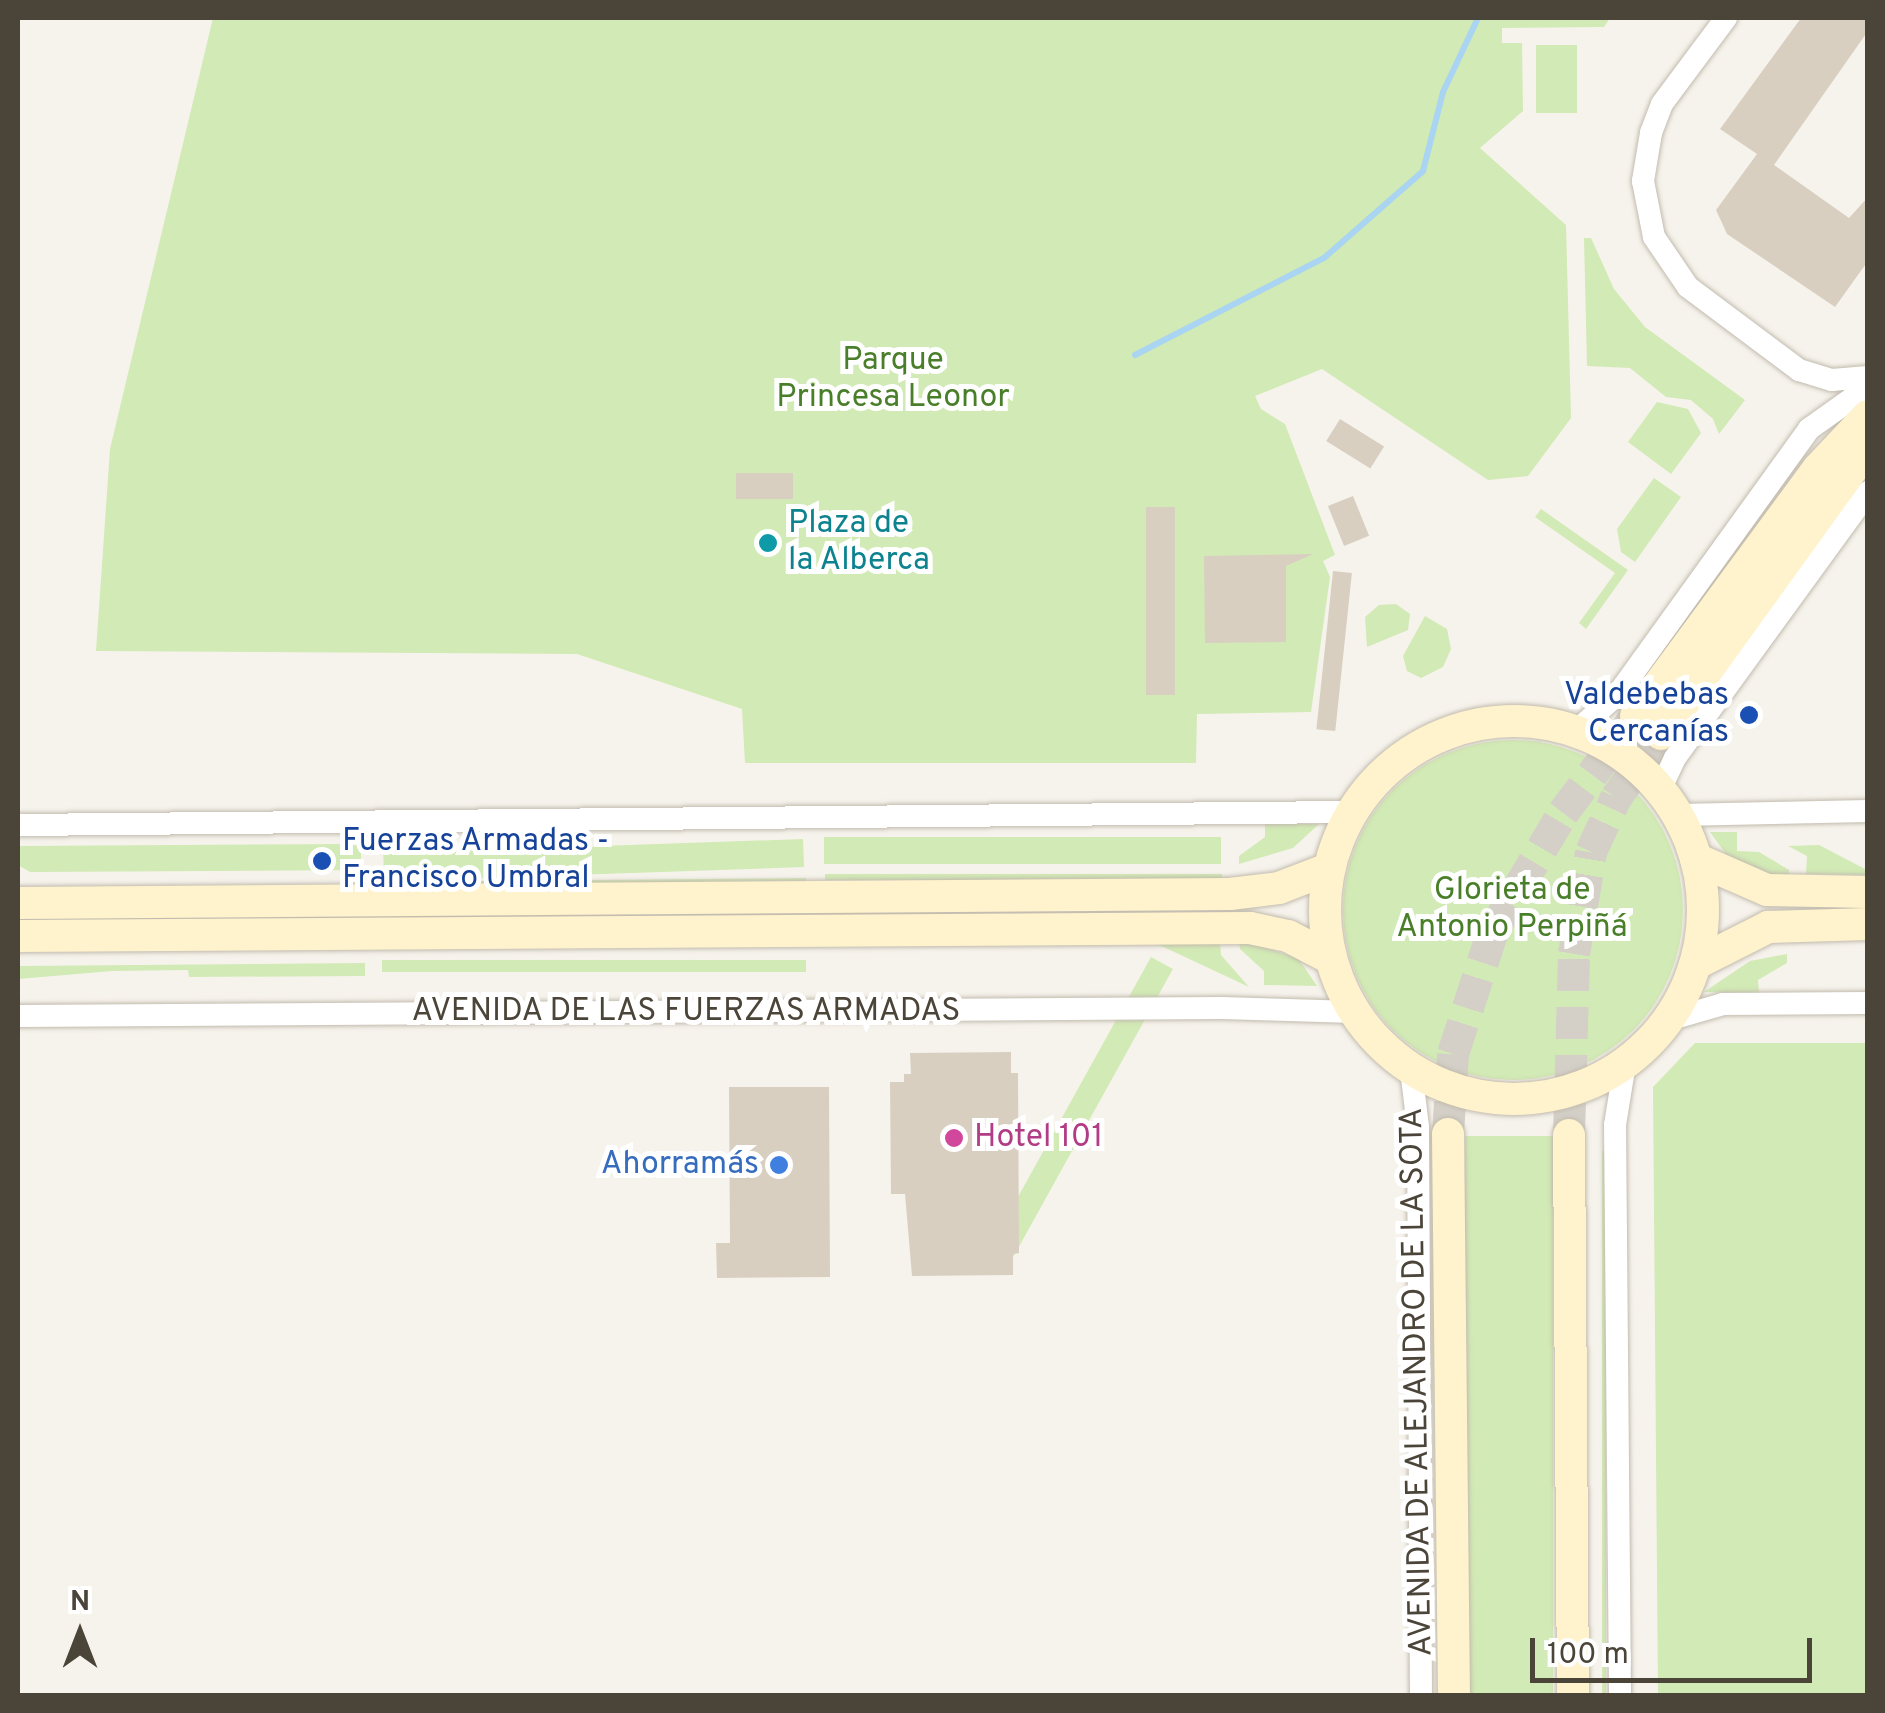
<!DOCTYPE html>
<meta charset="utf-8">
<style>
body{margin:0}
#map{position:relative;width:1885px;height:1713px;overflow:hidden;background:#f6f3ec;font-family:Overpass,sans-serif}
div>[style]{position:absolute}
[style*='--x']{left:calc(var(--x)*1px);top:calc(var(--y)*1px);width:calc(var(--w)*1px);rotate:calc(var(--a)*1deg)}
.green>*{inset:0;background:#d2eab5;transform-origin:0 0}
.round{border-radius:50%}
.stream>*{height:6px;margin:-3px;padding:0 3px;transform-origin:3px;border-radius:3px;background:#a9d4f2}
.building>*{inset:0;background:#d8cfc1;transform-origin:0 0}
.secondary-tunnel>*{height:32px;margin-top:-16px;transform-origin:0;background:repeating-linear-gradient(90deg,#d4d0c8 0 32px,transparent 0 48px)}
.roads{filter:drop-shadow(0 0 2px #c2bbae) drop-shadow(0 0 2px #c2bbae)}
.street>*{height:22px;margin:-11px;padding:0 11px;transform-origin:11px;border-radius:11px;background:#fff}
.secondary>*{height:32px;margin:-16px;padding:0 16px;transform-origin:16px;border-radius:16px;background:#fff3cd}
.secondary>.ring{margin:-16px;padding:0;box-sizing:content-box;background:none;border:32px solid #fff3cd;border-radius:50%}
.dots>*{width:28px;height:28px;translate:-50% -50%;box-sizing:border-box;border:5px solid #fff;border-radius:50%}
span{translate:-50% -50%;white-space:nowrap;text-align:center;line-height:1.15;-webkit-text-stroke:10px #fff;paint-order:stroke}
.park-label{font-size:32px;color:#4a7f2a}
.culture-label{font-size:32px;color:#0d838f}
.left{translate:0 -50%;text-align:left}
.transit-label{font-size:32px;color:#164399}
.right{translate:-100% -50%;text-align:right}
.street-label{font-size:32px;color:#4b4439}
.hotel-label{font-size:32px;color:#b23c85}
.shop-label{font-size:32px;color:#366cbe}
.frame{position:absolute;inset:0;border:20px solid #4b4439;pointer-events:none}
.north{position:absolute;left:30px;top:1583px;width:100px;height:100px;-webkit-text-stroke:8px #fff;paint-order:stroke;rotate:0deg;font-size:28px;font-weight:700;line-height:40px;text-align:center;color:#4b4439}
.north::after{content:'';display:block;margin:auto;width:35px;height:45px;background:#4b4439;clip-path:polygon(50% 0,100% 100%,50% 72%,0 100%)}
.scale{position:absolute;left:1530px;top:1638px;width:282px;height:45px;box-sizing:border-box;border:5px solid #4b4439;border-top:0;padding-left:12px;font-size:30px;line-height:35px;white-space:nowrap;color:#4b4439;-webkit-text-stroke:8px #fff;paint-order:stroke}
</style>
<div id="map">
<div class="green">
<i style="clip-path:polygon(213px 18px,1610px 18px,1604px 27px,1502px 28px,1502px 43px,1522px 43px,1523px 111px,1480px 148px,1566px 225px,1571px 418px,1528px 476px,1488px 480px,1322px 369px,1255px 396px,1261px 409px,1285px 424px,1335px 555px,1323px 561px,1330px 577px,1311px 712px,1197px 714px,1196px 763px,745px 763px,742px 709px,577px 654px,96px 651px,110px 449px)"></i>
<i style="left:1536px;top:45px;width:41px;height:68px"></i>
<i style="clip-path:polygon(1584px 238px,1591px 238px,1614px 289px,1645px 327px,1745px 400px,1719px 434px,1713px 419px,1691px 400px,1666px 397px,1630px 368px,1587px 366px)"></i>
<i style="clip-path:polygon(1657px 402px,1688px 409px,1701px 433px,1671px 474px,1628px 442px)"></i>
<i style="clip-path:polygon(1654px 478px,1681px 497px,1635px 562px,1621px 552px,1617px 529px)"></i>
<i style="clip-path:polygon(1541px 509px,1628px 570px,1586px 629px,1579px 623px,1615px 573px,1535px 517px)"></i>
<i style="clip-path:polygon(1396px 604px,1410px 614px,1408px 630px,1367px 647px,1365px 617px,1379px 605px)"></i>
<i style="clip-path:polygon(1425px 616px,1447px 629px,1451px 649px,1443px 667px,1421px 678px,1407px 671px,1403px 656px)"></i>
<i class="round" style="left:1343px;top:740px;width:340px;height:340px"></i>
<i style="clip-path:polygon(1265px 824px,1319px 824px,1293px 848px,1239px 864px,1239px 856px,1265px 837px)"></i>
<i style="clip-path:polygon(1710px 832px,1737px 832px,1737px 851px,1759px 852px,1789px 870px,1789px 877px,1767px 876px,1731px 861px)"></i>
<i style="left:1221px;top:837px;width:27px;height:397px;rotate:90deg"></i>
<i style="left:803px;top:839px;width:28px;height:420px;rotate:88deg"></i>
<i style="clip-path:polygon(361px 844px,361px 870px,30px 872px,18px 865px,18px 846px)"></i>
<i style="clip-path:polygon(1819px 845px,1867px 870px,1867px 875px,1806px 874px,1807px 856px,1788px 846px)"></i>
<i style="left:1222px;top:874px;width:6px;height:397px;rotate:90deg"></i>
<i style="clip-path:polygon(806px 878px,806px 883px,383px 886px,383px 882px)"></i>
<i style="clip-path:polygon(1239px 940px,1298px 958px,1317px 986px,1264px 985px,1264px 971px,1240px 949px)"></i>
<i style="clip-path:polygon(1153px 942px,1220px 942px,1221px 955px,1249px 987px)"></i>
<i style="clip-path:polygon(1787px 954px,1787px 963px,1758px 980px,1759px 993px,1704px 992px,1750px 961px)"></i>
<i style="left:1151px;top:957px;width:25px;height:328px;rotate:29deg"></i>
<i style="left:806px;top:960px;width:12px;height:424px;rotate:90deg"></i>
<i style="clip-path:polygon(365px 963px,365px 976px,189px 977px,188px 970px,112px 971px,18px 979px,18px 966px)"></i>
<i style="clip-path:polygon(1695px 1043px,1867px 1043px,1867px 1695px,1658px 1695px,1653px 1087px)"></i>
<i style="left:1465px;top:1136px;width:88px;height:559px"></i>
<i style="left:1602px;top:1151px;width:4px;height:544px"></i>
</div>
<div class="stream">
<i style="--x:1135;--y:355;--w:212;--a:-27.2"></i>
<i style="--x:1324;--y:258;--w:132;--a:-41.3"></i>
<i style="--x:1423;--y:171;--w:81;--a:-75.8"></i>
<i style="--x:1443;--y:92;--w:82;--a:-64.7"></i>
</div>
<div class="building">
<i style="clip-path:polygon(1801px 18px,1868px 18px,1868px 31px,1774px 165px,1849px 218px,1868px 197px,1868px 261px,1835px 307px,1727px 234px,1716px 210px,1757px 154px,1720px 129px)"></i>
<i style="left:1340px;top:419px;width:52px;height:26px;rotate:32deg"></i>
<i style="left:736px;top:473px;width:57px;height:26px"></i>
<i style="left:1353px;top:496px;width:43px;height:27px;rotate:68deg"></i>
<i style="left:1146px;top:507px;width:29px;height:188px"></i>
<i style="clip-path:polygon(1204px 556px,1313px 554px,1286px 566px,1286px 642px,1205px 643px)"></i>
<i style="left:1333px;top:571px;width:19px;height:159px;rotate:6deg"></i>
<i style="clip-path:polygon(1011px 1052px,1011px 1073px,1018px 1073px,1019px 1253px,1013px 1254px,1013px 1275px,912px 1276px,905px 1194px,891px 1194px,890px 1082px,904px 1082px,904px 1074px,911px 1074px,910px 1053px)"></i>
<i style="clip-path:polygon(729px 1087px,829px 1087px,830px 1277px,717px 1278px,716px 1243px,730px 1243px)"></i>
</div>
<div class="secondary-tunnel">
<i style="--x:1448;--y:1134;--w:80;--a:-86.4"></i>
<i style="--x:1453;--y:1054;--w:129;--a:-72"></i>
<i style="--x:1493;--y:931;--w:137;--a:-59.3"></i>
<i style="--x:1563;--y:813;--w:121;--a:-53"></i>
<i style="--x:1569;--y:1135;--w:181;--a:-88.4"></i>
<i style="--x:1574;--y:954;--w:103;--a:-80.5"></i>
<i style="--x:1591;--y:852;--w:60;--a:-65.2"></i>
<i style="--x:1616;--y:798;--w:78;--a:-54.9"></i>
</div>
<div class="roads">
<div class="street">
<i style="--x:1726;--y:18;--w:107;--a:126.7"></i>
<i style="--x:1662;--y:104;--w:31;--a:111"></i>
<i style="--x:1651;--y:133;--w:49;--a:99.5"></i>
<i style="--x:1643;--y:181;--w:57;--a:78.9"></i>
<i style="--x:1654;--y:237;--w:60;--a:55.8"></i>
<i style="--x:1688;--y:287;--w:139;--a:36.8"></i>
<i style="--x:1799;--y:370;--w:34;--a:17"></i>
<i style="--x:1832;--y:380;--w:36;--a:-5"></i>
<i style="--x:1576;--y:731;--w:56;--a:-41.4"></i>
<i style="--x:1618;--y:694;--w:327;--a:-54.2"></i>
<i style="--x:1809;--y:429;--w:72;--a:-35.4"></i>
<i style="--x:1660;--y:790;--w:35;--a:-65"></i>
<i style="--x:1675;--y:758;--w:329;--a:-54"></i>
<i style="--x:1678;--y:815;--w:190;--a:-1.2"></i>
<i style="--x:18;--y:825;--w:1333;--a:-0.56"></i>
<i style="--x:18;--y:1016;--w:1204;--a:-0.38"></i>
<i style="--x:1222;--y:1008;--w:132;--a:1.7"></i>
<i style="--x:1668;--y:1020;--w:57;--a:-16.2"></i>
<i style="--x:1723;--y:1004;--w:145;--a:-0.4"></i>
<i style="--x:1411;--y:1069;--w:58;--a:83.1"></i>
<i style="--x:1418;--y:1127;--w:569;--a:89.7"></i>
<i style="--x:1620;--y:1696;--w:571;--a:-90.5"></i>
<i style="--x:1615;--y:1125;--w:63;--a:-80.8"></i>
</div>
<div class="secondary">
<i style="--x:1636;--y:716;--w:308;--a:-53.6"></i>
<i style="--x:1819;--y:468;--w:71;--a:-46.7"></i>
<i class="ring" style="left:1325px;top:721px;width:346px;height:346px"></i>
<i style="--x:1661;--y:734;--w:354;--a:-54.2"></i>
<i style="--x:1696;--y:859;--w:77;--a:23.6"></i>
<i style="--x:1767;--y:890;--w:101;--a:1.1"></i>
<i style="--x:18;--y:903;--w:1212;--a:-0.43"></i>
<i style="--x:1230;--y:894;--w:49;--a:-7"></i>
<i style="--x:1279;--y:888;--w:53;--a:-21.2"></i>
<i style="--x:18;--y:936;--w:1232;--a:-0.37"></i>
<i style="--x:1250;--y:928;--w:39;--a:12"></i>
<i style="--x:1288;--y:936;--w:47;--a:27.6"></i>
<i style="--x:1695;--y:964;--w:82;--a:-26.9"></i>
<i style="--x:1768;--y:927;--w:100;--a:-1.7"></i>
<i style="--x:1448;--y:1134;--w:562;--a:89.39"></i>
<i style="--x:1569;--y:1135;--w:561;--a:89.59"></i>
</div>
</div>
<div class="dots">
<i style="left:768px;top:543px;background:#0f9aa8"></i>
<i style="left:1749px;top:715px;background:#1a4fb4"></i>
<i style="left:322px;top:861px;background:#1a4fb4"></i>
<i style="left:954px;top:1138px;background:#d1479c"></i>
<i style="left:779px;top:1165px;background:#3f7fe0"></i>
</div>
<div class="park-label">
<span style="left:893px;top:380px">Parque<br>Princesa Leonor</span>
<span style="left:1512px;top:910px">Glorieta de<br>Antonio Perpiñá</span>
</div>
<div class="culture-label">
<span class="left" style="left:788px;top:543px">Plaza de<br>la Alberca</span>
</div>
<div class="transit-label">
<span class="right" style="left:1729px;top:715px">Valdebebas<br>Cercanías</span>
<span class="left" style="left:342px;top:861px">Fuerzas Armadas -<br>Francisco Umbral</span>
</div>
<div class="street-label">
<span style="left:686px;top:1012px">AVENIDA DE LAS FUERZAS ARMADAS</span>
<span style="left:1418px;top:1382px;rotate:-91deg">AVENIDA DE ALEJANDRO DE LA SOTA</span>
</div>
<div class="hotel-label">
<span class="left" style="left:974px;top:1138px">Hotel 101</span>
</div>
<div class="shop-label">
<span class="right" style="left:759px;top:1165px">Ahorramás</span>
</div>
<div class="frame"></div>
<div class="north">N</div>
<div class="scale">100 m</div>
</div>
